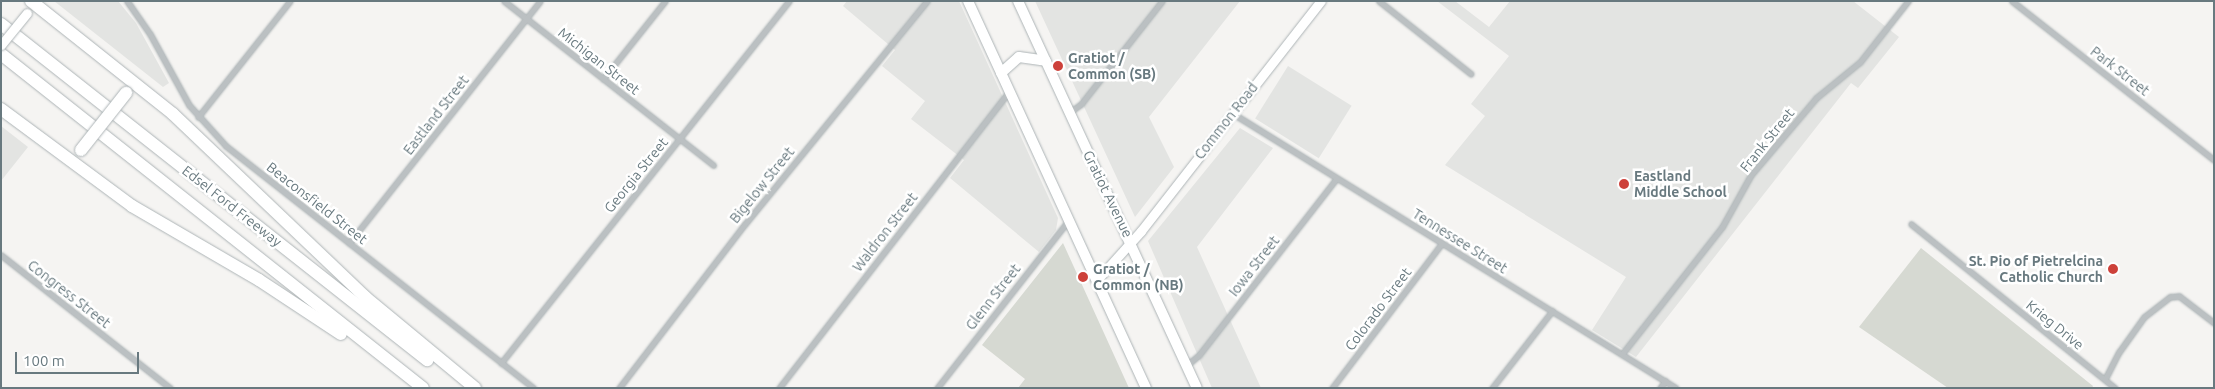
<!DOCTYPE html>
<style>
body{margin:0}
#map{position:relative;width:2215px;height:389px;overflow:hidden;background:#f5f4f2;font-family:Ubuntu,sans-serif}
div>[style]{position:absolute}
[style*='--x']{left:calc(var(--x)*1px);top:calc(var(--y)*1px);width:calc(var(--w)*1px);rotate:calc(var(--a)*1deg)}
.built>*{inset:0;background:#e3e4e2;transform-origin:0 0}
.green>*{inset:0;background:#d6d9d2}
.roads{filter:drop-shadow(0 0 1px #adb4b6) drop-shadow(0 0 1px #adb4b6)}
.street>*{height:5px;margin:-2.5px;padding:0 2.5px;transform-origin:2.5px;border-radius:2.5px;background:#bbc0c2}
.secondary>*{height:9px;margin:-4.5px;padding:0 4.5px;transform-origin:4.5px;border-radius:4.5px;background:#fff}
.primary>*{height:10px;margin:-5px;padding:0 5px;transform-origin:5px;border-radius:5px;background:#fff}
.highway>*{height:12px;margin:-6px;padding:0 6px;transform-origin:6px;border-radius:6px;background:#fff}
.bridges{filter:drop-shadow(0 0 1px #adb4b6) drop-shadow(0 0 1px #adb4b6)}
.secondary-bridge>*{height:9px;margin:-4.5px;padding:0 4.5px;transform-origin:4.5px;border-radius:4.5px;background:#fff}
.highway-bridge>*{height:12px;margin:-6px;padding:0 6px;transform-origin:6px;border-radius:6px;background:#fff}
.dots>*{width:14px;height:14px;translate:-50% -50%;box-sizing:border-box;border:2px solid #fff;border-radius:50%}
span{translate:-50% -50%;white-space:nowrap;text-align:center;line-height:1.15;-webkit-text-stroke:5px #fff;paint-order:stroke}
.poi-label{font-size:14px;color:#68797f;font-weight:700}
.left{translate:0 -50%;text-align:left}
.right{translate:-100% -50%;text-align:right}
.street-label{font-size:14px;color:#68797f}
.frame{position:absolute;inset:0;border:2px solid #68797f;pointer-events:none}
.scale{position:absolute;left:15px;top:352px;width:124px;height:22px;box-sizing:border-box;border:2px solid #68797f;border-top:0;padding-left:6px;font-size:15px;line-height:18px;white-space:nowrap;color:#68797f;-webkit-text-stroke:4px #fff;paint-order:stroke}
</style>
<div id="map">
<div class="built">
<i style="clip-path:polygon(54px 1px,118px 1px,136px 23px,169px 83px,163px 87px)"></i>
<i style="clip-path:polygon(847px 1px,959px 1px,1058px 218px,1056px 230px,1039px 252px,950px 178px,964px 160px,911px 119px,925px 101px,882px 66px,895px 50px,843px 6px)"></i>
<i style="clip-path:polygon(1035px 1px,1240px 1px,1149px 117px,1174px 167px,1135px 217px)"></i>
<i style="clip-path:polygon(1437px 1px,1455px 1px,1489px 27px,1510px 1px,1853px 1px,1899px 37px,1858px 88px,1851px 83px,1636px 357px,1592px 330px,1626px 277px,1445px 165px,1485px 116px,1471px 104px,1509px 56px)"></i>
<i style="left:1288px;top:66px;width:75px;height:62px;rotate:32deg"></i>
<i style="clip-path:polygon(1px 126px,28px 147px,1px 181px)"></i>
<i style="clip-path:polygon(1240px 128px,1273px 148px,1197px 247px,1261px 388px,1212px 388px,1148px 241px)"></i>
</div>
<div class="green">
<i style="clip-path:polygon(1063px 243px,1129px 388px,1018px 388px,1025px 379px,982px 345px)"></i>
<i style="clip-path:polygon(1921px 248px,2093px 386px,2092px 388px,1948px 388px,1859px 327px)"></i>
</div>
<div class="roads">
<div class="street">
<i style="--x:127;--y:1;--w:40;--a:55.1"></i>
<i style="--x:150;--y:34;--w:81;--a:61.2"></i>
<i style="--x:189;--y:105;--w:55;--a:47.9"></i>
<i style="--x:226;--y:146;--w:391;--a:38.2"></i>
<i style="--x:504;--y:1;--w:266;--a:38.1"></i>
<i style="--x:1379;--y:1;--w:117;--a:38.4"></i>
<i style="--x:2012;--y:1;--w:257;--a:38.2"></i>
<i style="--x:603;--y:79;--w:100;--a:-51.5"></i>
<i style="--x:1070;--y:112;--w:14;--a:-36"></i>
<i style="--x:1081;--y:104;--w:131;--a:-51.8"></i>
<i style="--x:1232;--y:113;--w:522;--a:31.77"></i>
<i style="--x:198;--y:117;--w:148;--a:-51.6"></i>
<i style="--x:1911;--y:224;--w:262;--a:38.8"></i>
<i style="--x:349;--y:243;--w:308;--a:-51.7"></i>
<i style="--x:1;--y:255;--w:215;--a:38.2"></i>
<i style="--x:1622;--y:354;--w:162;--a:-51.8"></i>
<i style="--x:1722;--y:227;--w:60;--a:-60.9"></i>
<i style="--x:1751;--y:175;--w:101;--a:-49.8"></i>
<i style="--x:1816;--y:98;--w:57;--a:-39.3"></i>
<i style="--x:1860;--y:62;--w:78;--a:-51.8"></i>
<i style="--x:501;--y:363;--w:463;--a:-51.5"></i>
<i style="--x:1187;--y:365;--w:16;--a:-40"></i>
<i style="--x:1199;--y:355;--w:224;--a:-52.1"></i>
<i style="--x:2105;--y:379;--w:30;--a:-63"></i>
<i style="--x:2119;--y:352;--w:43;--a:-54.5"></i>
<i style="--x:2144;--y:317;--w:33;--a:-38"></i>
<i style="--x:2170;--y:297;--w:9;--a:-6"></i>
<i style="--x:2179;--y:296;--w:44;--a:37.6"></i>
<i style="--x:619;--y:388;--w:207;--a:-52.5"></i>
<i style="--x:745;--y:224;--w:288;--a:-50.8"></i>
<i style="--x:779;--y:388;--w:376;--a:-52.2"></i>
<i style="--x:937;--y:388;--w:212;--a:-51.9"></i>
<i style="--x:1332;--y:388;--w:182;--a:-52.8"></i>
<i style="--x:1492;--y:388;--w:98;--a:-52.1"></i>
<i style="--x:1660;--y:388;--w:9;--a:-54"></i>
</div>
<div class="secondary">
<i style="--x:1096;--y:281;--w:67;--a:-48"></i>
<i style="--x:1141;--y:231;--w:292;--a:-52"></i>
</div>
<div class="primary">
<i style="--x:968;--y:1;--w:426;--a:65.3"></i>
<i style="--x:1018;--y:1;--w:426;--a:65.2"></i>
<i style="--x:1001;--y:73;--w:24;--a:-42"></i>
<i style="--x:1019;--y:57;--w:27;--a:8"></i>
</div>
<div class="highway">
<i style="--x:31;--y:1;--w:181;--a:38.5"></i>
<i style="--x:173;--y:114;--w:265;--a:43.6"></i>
<i style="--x:365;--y:297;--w:143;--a:39.6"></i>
<i style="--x:1;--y:24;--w:543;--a:38.26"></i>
<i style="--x:1;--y:54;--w:538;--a:38.36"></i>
<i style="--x:1;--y:109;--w:163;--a:36.5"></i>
<i style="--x:132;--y:206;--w:147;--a:30.2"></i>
<i style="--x:259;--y:280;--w:98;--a:33.4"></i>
</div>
</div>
<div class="bridges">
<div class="secondary-bridge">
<i style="--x:1;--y:45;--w:41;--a:-50.9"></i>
</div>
<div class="highway-bridge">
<i style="--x:81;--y:150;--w:73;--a:-51.7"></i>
</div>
</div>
<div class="dots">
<i style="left:1058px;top:66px;background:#cd413a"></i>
<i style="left:1624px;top:184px;background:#cd413a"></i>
<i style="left:2113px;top:269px;background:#cd413a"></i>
<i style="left:1083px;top:277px;background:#cd413a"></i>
</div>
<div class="poi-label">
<span class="left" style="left:1068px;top:66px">Gratiot /<br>Common (SB)</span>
<span class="left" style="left:1634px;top:184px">Eastland<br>Middle School</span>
<span class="right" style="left:2103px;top:269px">St. Pio of Pietrelcina<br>Catholic Church</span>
<span class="left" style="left:1093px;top:277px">Gratiot /<br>Common (NB)</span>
</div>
<div class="street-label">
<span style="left:599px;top:61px;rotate:38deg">Michigan Street</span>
<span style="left:2120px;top:71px;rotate:38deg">Park Street</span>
<span style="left:436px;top:115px;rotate:-52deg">Eastland Street</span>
<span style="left:1226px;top:121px;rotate:-52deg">Common Road</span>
<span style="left:1767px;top:140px;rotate:-51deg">Frank Street</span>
<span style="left:636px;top:175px;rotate:-51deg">Georgia Street</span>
<span style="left:762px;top:185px;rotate:-51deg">Bigelow Street</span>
<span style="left:1108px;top:194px;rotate:64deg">Gratiot Avenue</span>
<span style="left:317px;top:203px;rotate:38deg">Beaconsfield Street</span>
<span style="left:232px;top:206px;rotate:38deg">Edsel Ford Freeway</span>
<span style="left:885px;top:232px;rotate:-52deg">Waldron Street</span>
<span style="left:1460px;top:241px;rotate:32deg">Tennessee Street</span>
<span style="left:1254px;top:266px;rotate:-52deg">Iowa Street</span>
<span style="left:69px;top:294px;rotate:38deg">Congress Street</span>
<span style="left:993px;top:297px;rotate:-52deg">Glenn Street</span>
<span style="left:1378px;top:309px;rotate:-53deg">Colorado Street</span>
<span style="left:2055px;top:325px;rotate:39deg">Krieg Drive</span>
</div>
<div class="frame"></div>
<div class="scale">100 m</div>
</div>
